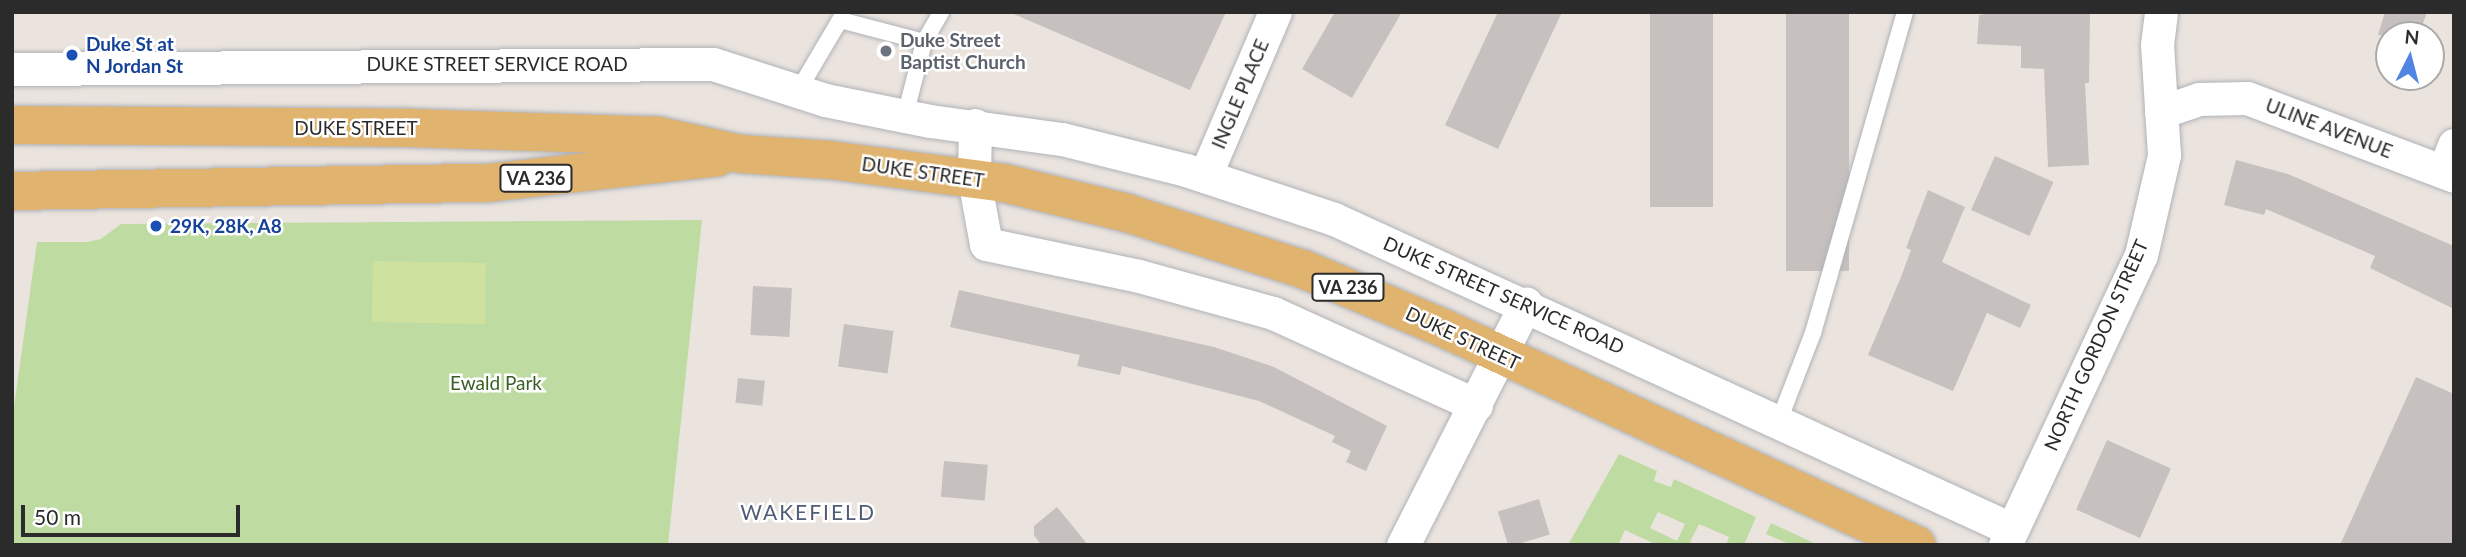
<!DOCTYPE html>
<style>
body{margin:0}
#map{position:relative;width:2466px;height:557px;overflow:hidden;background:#ebe4de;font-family:Lato,sans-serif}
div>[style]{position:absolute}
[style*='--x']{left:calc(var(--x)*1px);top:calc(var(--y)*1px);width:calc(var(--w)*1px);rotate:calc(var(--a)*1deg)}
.green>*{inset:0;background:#bedba2}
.pitch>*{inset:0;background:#cfe19f;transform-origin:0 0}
.building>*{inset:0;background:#c6c1be;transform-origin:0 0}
.roads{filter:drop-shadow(0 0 2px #afb2b9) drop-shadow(0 0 2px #afb2b9)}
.service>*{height:16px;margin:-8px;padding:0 8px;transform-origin:8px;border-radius:8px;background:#fff}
.minor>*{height:33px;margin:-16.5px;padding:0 16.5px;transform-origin:16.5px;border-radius:16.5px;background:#fff}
.primary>*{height:38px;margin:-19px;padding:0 19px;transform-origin:19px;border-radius:19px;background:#e0b46e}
.dots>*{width:19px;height:19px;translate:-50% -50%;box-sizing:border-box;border:4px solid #fff;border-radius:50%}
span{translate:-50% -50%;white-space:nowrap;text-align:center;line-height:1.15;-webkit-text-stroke:5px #fff;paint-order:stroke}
.shield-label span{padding:2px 5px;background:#fff;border:2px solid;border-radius:5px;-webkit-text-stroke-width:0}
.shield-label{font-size:18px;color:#2b2b2b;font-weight:700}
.worship-label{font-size:19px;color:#5b616d;font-weight:700}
.left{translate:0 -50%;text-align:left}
.transit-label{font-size:19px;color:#164399;font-weight:700}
.street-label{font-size:19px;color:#2b2b2b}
.park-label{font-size:19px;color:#395f23}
.neighbourhood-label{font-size:21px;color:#505d76;letter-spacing:2px}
.frame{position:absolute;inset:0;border:14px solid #2b2b2b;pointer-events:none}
.north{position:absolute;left:2375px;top:21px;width:70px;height:70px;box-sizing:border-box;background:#fff;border:2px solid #aaa;border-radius:50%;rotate:6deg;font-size:19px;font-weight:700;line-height:28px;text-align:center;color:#2b2b2b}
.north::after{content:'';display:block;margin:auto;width:24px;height:32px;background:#5284e4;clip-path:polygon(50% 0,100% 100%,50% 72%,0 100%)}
.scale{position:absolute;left:21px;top:505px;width:219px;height:32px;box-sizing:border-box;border:4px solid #2b2b2b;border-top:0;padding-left:9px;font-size:21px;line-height:24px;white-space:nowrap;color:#2b2b2b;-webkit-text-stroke:5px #fff;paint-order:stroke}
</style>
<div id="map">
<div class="green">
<i style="clip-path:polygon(702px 220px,668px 545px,12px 545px,12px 421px,37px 242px,87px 242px,101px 239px,121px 224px)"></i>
<i style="clip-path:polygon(evenodd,1619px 454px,1657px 471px,1654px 481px,1671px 487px,1674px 479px,1756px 517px,1744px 545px,1726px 545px,1729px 537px,1699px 524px,1690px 542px,1694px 545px,1657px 545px,1625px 530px,1618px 545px,1568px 545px,1619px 454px,1658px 512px,1685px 524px,1677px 541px,1650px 528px,1658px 512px)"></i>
<i style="clip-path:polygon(1771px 523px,1818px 545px,1791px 545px,1766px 534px)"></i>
</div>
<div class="pitch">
<i style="left:373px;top:261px;width:113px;height:61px;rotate:1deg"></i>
</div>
<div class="building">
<i style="clip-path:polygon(1009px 12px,1226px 12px,1190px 90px)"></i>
<i style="clip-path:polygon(1335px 12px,1402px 12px,1352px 98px,1302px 69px)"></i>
<i style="clip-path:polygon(1498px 12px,1562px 12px,1498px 149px,1445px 125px)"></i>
<i style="left:1650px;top:12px;width:63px;height:195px"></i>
<i style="left:1786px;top:12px;width:63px;height:259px"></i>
<i style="clip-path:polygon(1999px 12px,2090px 12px,2089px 83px,2085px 83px,2089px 165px,2048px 167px,2044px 69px,2021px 68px,2021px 46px,1977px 44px,1979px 15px)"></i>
<i style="clip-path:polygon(2385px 12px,2427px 12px,2419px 35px,2378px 35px)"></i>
<i style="left:1995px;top:156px;width:64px;height:59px;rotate:24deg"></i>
<i style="clip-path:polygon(2236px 160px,2288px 174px,2454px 246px,2454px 309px,2370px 268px,2375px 256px,2266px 209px,2264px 215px,2224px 205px)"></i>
<i style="clip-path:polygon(1928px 190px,1965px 207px,1942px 262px,2031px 305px,2020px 328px,1987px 313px,1953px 391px,1868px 355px,1901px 277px,1911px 250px,1906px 248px)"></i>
<i style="left:753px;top:286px;width:39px;height:49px;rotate:3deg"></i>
<i style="clip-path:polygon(959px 290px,1214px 347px,1274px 367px,1387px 426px,1366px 471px,1346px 462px,1351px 451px,1332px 442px,1335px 436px,1259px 401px,1122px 366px,1120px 375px,1077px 366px,1080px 355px,950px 327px)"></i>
<i style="left:844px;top:324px;width:50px;height:43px;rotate:8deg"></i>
<i style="clip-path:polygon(2416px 377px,2454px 394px,2454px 545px,2340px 545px)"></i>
<i style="left:738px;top:378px;width:27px;height:25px;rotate:6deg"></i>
<i style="left:2107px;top:440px;width:70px;height:76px;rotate:24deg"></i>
<i style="left:944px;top:461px;width:44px;height:36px;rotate:5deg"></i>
<i style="left:1539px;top:499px;width:37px;height:43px;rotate:73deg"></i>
<i style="clip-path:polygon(1057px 507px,1071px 524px,1088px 545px,1041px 545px,1034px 535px,1034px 526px)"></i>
</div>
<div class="roads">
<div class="service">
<i style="--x:924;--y:42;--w:34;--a:-60"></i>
<i style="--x:798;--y:91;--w:82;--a:-59.4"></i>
<i style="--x:840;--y:20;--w:87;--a:14.7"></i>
<i style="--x:924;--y:42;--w:76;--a:104.4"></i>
<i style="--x:1779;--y:421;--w:94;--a:-68.9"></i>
<i style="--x:1813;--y:333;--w:334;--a:-74"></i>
</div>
<div class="minor">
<i style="--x:12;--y:69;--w:701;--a:-0.41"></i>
<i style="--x:713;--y:64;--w:118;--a:17.8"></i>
<i style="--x:825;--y:100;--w:107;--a:11.3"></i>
<i style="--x:930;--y:121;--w:133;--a:7.8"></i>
<i style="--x:1062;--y:139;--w:128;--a:14"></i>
<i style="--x:1186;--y:170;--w:156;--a:18.3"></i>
<i style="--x:1334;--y:219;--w:745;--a:24.6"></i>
<i style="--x:2161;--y:112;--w:40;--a:-18.9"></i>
<i style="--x:2199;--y:99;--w:48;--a:-1.2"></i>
<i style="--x:2247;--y:98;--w:221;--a:20.6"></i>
<i style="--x:975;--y:125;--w:54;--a:91.1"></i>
<i style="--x:974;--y:179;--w:66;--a:79.5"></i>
<i style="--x:986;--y:244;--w:156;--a:11.8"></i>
<i style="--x:1139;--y:276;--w:139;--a:15.4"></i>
<i style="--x:1273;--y:313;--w:223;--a:24.4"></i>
<i style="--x:2444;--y:171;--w:28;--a:-69"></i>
<i style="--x:1205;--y:176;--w:178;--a:-66.9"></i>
<i style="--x:1403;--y:545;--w:271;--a:-63"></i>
<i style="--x:2005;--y:545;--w:320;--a:-64.9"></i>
<i style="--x:2141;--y:255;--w:103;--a:-77"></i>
<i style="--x:2164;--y:155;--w:110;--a:-93.6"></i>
<i style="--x:2157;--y:45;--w:33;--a:-83"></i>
</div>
<div class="primary">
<i style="--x:12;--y:125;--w:398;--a:0.4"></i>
<i style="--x:410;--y:128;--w:249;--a:1.8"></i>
<i style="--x:659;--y:136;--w:84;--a:12.4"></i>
<i style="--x:741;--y:154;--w:89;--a:3.9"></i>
<i style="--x:830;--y:160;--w:176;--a:7.5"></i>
<i style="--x:1004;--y:183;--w:127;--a:13.7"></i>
<i style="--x:1127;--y:213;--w:185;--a:17.7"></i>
<i style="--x:1303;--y:269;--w:150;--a:22.8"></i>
<i style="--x:1441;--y:327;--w:523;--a:24.65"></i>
<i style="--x:12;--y:191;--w:475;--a:-1"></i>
<i style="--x:487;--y:183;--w:232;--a:-6.4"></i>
</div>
</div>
<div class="dots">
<i style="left:886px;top:51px;background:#6b7280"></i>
<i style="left:72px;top:55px;background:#1a4fb4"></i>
<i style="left:156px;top:226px;background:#1a4fb4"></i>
</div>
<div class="shield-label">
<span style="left:536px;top:178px">VA 236</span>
<span style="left:1348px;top:287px">VA 236</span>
</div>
<div class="worship-label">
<span class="left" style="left:900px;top:51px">Duke Street<br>Baptist Church</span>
</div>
<div class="transit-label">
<span class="left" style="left:86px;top:55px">Duke St at<br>N Jordan St</span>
<span class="left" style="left:170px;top:226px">29K, 28K, A8</span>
</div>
<div class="street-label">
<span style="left:497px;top:64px">DUKE STREET SERVICE ROAD</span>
<span style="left:1240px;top:94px;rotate:-67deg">INGLE PLACE</span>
<span style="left:356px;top:128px">DUKE STREET</span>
<span style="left:2329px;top:128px;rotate:21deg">ULINE AVENUE</span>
<span style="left:923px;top:172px;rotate:8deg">DUKE STREET</span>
<span style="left:1504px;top:295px;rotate:24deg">DUKE STREET SERVICE ROAD</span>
<span style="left:1463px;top:338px;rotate:25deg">DUKE STREET</span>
<span style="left:2096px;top:345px;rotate:-66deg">NORTH GORDON STREET</span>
</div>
<div class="park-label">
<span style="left:496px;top:383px">Ewald Park</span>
</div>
<div class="neighbourhood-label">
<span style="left:808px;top:512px">WAKEFIELD</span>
</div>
<div class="frame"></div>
<div class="north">N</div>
<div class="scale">50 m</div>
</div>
